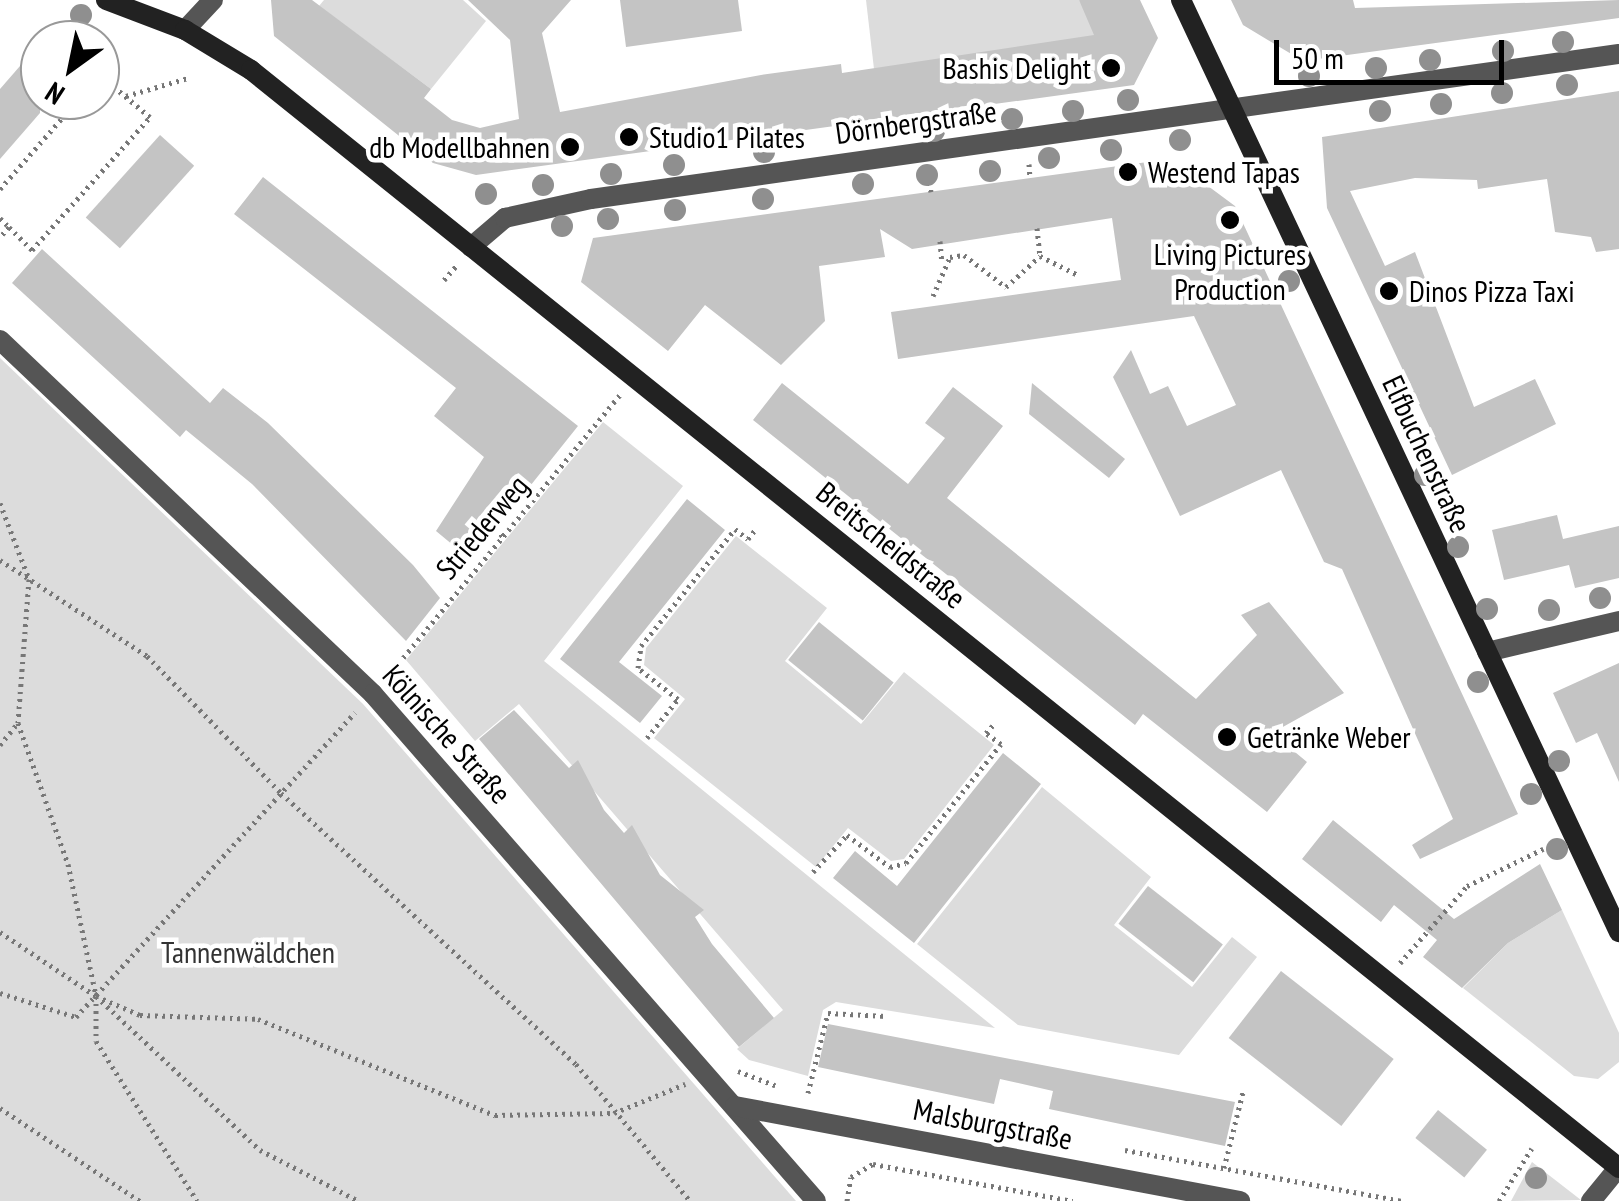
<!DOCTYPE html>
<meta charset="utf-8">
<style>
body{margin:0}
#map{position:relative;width:1619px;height:1201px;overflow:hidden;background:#fff;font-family:"PT Sans Narrow",sans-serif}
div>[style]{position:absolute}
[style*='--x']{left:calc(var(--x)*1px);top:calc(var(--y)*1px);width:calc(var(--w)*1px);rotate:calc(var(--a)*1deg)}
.green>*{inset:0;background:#dcdcdc}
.building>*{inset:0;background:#c4c4c4;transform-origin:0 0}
.path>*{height:5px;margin-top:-2.5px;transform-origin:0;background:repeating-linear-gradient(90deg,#777 0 2.5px,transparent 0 7.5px)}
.street>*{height:20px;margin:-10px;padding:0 10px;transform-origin:10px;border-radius:10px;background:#555}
.secondary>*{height:20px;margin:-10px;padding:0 10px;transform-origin:10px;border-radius:10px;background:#222}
.trees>*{width:22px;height:22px;margin:-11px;border-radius:50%;background:#8f8f8f}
.dots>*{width:28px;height:28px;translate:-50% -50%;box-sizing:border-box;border:5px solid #fff;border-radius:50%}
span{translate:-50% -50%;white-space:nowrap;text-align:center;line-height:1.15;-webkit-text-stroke:9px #fff;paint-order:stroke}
.poi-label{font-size:30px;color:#000}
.right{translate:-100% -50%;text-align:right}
.left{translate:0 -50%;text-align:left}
.street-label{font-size:30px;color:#000}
.park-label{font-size:30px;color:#333}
.north{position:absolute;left:20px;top:20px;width:100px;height:100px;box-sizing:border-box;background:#fff;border:2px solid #999;border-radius:50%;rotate:213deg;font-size:28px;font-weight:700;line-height:40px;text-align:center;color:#000}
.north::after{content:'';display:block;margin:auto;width:35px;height:45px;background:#000;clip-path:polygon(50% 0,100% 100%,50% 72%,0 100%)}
.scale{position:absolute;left:1274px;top:40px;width:230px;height:45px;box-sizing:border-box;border:5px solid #000;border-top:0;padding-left:12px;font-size:30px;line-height:35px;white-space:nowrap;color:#000;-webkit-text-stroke:8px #fff;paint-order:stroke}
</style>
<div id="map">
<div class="green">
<i style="clip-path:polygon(324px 0,463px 0,486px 21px,431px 89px,319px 6px)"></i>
<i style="clip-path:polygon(866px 0,1079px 0,1104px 39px,874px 69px)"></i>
<i style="clip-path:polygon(0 358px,363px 704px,796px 1201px,0 1201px)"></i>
<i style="clip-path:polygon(603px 422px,683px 486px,544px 661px,995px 1028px,836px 1002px,823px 1010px,808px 1076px,749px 1060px,737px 1049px,783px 1010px,519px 704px,475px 741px,406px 660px)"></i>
<i style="clip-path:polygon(736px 536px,827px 608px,785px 661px,861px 724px,904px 672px,994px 745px,904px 859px,891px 861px,848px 828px,816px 867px,654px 738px,685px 699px,644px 665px,646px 648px)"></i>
<i style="clip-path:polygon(1042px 787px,1151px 877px,1114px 925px,1192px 987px,1232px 937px,1257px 957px,1179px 1055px,1018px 1025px,917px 944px)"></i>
<i style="clip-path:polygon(1562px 910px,1619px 1033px,1619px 1062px,1598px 1079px,1574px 1076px,1463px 988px,1508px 943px)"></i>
<i style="clip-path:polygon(1532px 1162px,1581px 1200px,1511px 1201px)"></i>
</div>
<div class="building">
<i style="clip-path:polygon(271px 0,312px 0,431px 89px,424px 98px,452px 120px,480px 128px,519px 119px,510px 40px,468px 0,571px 0,542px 33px,560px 112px,761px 75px,841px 64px,842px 73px,1094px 35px,1079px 0,1140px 0,1158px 38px,1134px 85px,476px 175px,433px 163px,274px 36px)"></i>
<i style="clip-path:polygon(620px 0,738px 0,742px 31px,626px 47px)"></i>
<i style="clip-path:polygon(1231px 0,1353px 0,1355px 8px,1619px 0,1619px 18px,1303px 61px,1243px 25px)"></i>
<i style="clip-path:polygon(40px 43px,40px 113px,0 159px,0 89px)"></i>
<i style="clip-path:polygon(1619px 91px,1619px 249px,1596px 252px,1591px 237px,1555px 232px,1547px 179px,1478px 189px,1477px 180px,1415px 178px,1350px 191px,1385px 266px,1415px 252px,1474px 407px,1535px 379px,1556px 424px,1452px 475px,1327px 208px,1322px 137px)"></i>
<i style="left:160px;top:135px;width:46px;height:111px;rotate:42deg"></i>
<i style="clip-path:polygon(1155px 161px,1181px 166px,1235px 206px,1518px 814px,1420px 859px,1412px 845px,1453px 819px,1342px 569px,1324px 562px,1281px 470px,1180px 516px,1113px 377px,1131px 350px,1150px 394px,1168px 386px,1187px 426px,1236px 405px,1194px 316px,898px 359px,891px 312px,1121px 280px,1112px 218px,912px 249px,880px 229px,885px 257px,819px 266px,825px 321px,781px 365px,705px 305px,668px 351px,581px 282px,593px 238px)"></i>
<i style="clip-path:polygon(263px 177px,578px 426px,471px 560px,436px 531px,484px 457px,434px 416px,456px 388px,234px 214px)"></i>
<i style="clip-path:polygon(42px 249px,210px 403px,223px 388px,268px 423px,413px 565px,440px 598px,406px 641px,252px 484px,186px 430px,180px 437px,12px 283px)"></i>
<i style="clip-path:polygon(782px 383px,908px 484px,945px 438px,925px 423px,953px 387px,1003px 426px,947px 498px,1196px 699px,1257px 635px,1241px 615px,1269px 602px,1344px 693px,1272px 733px,1307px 762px,1267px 812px,1143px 714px,1135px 725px,753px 420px)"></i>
<i style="clip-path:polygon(1032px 383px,1125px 459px,1109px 478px,1029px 414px)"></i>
<i style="clip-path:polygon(687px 499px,725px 530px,619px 662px,662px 696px,640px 723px,560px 659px)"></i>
<i style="clip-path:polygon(1557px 515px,1563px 539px,1619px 526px,1619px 578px,1575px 588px,1569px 565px,1504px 580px,1492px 530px)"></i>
<i style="left:819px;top:622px;width:96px;height:49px;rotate:39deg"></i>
<i style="clip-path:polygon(1619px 663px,1619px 782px,1597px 733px,1576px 743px,1553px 693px)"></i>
<i style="clip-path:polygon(514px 710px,569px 768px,578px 760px,604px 810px,624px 833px,632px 825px,660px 875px,704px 910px,695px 917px,712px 944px,774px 1018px,739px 1047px,479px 739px)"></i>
<i style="clip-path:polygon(1003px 753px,1041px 784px,914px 943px,833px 878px,855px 851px,897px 886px)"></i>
<i style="clip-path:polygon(1333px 820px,1454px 919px,1540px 864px,1562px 910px,1508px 943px,1462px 988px,1423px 957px,1437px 940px,1394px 905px,1381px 922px,1302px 859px)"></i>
<i style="left:1148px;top:886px;width:95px;height:48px;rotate:38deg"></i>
<i style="left:1281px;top:971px;width:143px;height:85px;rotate:38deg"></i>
<i style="clip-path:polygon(828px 1024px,1235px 1102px,1225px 1146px,1049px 1109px,1053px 1091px,1000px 1079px,994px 1104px,818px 1067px)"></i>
<i style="left:1438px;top:1110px;width:63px;height:36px;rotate:39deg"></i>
</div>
<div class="path">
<i style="--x:126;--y:96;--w:65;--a:-16.2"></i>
<i style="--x:1029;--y:164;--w:14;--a:86"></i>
<i style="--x:928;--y:175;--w:17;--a:80"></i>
<i style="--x:0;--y:189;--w:118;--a:-48.8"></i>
<i style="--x:0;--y:218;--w:13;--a:45"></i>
<i style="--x:9;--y:227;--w:13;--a:132"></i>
<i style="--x:9;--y:227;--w:33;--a:45"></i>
<i style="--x:32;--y:250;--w:178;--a:-48.4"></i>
<i style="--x:150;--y:117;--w:65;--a:-140"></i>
<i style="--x:1037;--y:228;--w:27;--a:84"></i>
<i style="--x:940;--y:241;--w:21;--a:85"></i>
<i style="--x:444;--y:280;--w:20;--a:-49"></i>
<i style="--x:933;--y:296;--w:43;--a:-66.4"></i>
<i style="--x:950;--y:257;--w:14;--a:-8"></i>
<i style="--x:964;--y:255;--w:53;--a:37.3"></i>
<i style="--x:1006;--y:287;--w:46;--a:-42.4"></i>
<i style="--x:1040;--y:256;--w:42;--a:26.6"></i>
<i style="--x:0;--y:503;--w:81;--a:69.1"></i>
<i style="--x:29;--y:579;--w:144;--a:94.4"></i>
<i style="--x:18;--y:723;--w:150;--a:70.5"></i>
<i style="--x:68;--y:864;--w:135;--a:78"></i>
<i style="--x:96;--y:996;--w:45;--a:90"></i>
<i style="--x:96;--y:1041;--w:189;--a:57.7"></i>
<i style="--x:496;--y:528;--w:11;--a:52"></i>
<i style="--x:0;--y:560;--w:176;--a:33.1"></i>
<i style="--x:147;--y:656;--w:192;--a:45.6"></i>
<i style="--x:281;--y:793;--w:401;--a:42.6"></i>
<i style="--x:576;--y:1064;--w:178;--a:50.2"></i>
<i style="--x:389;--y:675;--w:364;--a:-50.5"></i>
<i style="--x:647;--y:738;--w:50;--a:-51.5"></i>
<i style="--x:678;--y:699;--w:51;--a:-142.2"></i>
<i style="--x:638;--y:668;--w:22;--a:-82"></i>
<i style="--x:641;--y:646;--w:150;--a:-51.2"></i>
<i style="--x:735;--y:529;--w:16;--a:38"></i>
<i style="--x:748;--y:539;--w:11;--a:-52"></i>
<i style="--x:0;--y:745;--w:28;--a:-51"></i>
<i style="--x:813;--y:872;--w:50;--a:-47.4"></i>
<i style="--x:847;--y:835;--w:54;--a:36.7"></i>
<i style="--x:890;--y:867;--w:16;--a:-14"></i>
<i style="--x:906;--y:863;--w:152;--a:-51.4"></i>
<i style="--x:1001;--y:744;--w:19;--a:-144"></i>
<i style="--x:986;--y:733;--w:13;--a:-48"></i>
<i style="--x:0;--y:932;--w:115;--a:33.7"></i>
<i style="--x:96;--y:996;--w:225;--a:43.2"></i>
<i style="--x:260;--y:1150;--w:111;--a:27.3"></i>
<i style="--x:1400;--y:963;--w:102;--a:-49"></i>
<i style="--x:1467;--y:886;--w:85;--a:-26"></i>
<i style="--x:0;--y:993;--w:80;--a:17.5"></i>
<i style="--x:76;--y:1017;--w:413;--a:-47.5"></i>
<i style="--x:96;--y:996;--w:48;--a:23.4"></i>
<i style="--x:140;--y:1015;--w:118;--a:1.9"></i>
<i style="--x:258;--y:1019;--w:256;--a:22.1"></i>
<i style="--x:495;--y:1115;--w:119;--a:-1"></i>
<i style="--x:614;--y:1113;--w:77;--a:-22.2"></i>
<i style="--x:738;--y:1071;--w:40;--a:21"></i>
<i style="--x:808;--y:1093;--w:82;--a:-76"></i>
<i style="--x:828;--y:1013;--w:58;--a:3"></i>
<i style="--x:0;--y:1108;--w:168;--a:33.6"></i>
<i style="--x:1125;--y:1150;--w:283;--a:10.4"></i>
<i style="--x:1224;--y:1168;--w:78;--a:-76"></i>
<i style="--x:847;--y:1201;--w:24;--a:-81"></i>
<i style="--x:851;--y:1177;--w:26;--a:-31"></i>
<i style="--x:873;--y:1164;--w:203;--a:10.5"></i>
<i style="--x:1499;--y:1201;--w:62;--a:-58.1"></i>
</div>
<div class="street">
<i style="--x:185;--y:30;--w:41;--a:-47"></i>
<i style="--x:471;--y:247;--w:45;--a:-40.5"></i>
<i style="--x:505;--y:218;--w:88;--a:-12.5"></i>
<i style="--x:591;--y:199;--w:1038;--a:-8.03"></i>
<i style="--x:0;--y:340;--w:514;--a:43.5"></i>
<i style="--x:373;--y:694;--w:673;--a:48.85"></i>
<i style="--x:1487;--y:652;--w:136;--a:-13.2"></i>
<i style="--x:735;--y:1106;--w:514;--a:10.65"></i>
<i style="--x:1591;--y:1201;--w:43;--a:-50.7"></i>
</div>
<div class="secondary">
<i style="--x:106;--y:0;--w:85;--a:20.8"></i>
<i style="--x:185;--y:30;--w:77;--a:31.2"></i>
<i style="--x:251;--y:70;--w:1754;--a:38.75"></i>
<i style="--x:1181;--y:0;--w:1030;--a:64.83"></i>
</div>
<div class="trees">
<i style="left:81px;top:15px"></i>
<i style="left:1563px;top:42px"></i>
<i style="left:1503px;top:51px"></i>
<i style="left:1430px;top:60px"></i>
<i style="left:1376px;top:68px"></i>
<i style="left:1309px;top:76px"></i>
<i style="left:1567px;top:85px"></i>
<i style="left:1502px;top:93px"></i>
<i style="left:1128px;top:100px"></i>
<i style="left:1441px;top:104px"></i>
<i style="left:1073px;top:111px"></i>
<i style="left:1380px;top:111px"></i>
<i style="left:1012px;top:119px"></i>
<i style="left:934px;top:131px"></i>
<i style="left:1180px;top:140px"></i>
<i style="left:1111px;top:150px"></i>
<i style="left:764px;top:152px"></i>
<i style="left:1049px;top:158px"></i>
<i style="left:674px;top:165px"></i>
<i style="left:990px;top:171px"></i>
<i style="left:611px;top:174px"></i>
<i style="left:927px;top:175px"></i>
<i style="left:863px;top:184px"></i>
<i style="left:543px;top:185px"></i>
<i style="left:486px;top:194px"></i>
<i style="left:763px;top:199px"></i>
<i style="left:675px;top:210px"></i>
<i style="left:608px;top:219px"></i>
<i style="left:562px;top:226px"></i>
<i style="left:1289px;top:281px"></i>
<i style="left:1425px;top:475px"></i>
<i style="left:1458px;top:547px"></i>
<i style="left:1600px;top:598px"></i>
<i style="left:1487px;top:609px"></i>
<i style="left:1549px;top:610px"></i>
<i style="left:1478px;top:682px"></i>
<i style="left:1559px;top:761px"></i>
<i style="left:1531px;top:794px"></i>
<i style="left:1557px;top:849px"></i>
<i style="left:1536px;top:1178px"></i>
</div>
<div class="dots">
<i style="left:1111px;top:68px;background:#000"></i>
<i style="left:629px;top:137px;background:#000"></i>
<i style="left:570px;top:147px;background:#000"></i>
<i style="left:1128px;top:172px;background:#000"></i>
<i style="left:1230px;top:220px;background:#000"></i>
<i style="left:1389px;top:291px;background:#000"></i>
<i style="left:1227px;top:737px;background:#000"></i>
</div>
<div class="poi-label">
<span class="right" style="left:1091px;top:68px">Bashis Delight</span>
<span class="left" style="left:649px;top:137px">Studio1 Pilates</span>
<span class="right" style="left:550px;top:147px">db Modellbahnen</span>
<span class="left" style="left:1148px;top:172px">Westend Tapas</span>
<span style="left:1230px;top:271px">Living Pictures<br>Production</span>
<span class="left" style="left:1409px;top:291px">Dinos Pizza Taxi</span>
<span class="left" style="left:1247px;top:737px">Getränke Weber</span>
</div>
<div class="street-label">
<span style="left:916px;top:122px;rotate:-8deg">Dörnbergstraße</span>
<span style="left:1427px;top:454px;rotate:65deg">Elfbuchenstraße</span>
<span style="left:482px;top:527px;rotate:-50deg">Striederweg</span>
<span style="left:891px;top:545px;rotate:39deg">Breitscheidstraße</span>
<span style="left:447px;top:734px;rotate:48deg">Kölnische Straße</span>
<span style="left:993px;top:1124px;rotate:11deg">Malsburgstraße</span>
</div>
<div class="park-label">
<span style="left:248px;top:952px">Tannenwäldchen</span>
</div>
<div class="north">N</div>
<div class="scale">50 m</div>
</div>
